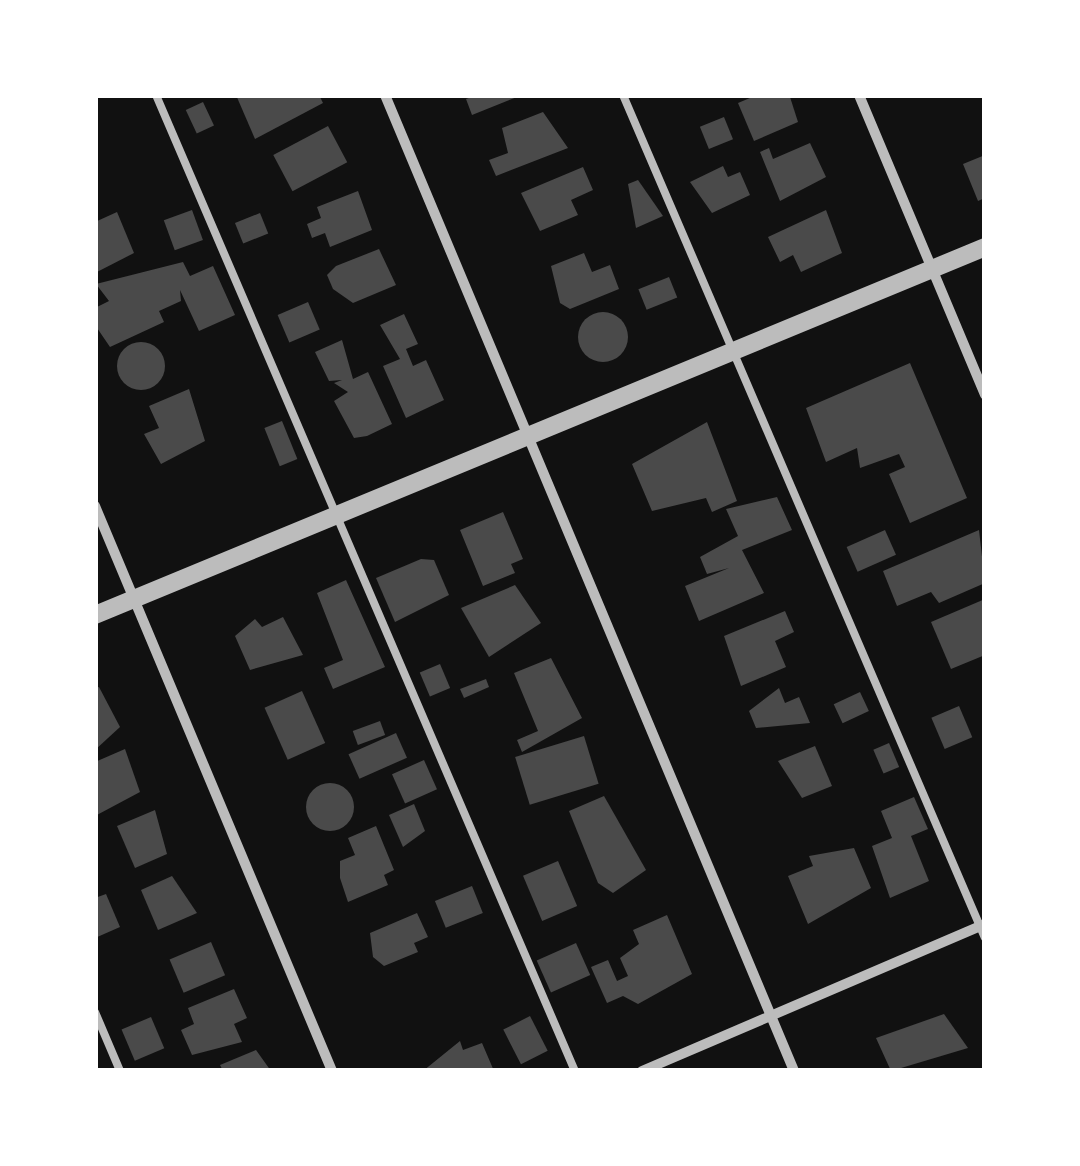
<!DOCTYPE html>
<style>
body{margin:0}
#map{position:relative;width:1080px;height:1166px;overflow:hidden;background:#111;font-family:"Source Sans 3",sans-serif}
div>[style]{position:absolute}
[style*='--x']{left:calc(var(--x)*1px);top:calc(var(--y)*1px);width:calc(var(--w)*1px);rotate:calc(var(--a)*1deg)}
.building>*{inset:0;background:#4a4a4a;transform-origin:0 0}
.round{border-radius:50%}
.service>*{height:8px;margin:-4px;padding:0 4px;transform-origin:4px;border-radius:4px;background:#bcbcbc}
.minor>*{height:10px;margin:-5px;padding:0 5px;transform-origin:5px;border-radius:5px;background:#bcbcbc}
.tertiary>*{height:18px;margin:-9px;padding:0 9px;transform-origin:9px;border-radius:9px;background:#bcbcbc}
span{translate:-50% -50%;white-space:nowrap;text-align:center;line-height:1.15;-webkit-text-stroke:10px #fff;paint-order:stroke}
.frame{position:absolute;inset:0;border:98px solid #fff;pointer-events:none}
</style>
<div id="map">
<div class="building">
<i style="clip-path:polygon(236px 95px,319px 95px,323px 103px,255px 139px)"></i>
<i style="clip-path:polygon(477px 95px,522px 95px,472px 115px,466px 99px)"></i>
<i style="clip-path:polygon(757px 95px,790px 97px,798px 122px,754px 141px,738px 103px)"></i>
<i style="left:203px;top:102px;width:26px;height:19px;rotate:65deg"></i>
<i style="clip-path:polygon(543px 112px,568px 148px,496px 176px,489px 160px,508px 153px,502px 128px)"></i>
<i style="left:724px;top:117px;width:24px;height:26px;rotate:68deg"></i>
<i style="left:328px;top:126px;width:41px;height:62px;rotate:62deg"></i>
<i style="clip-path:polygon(810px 143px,826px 177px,780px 201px,760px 152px,769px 148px,773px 159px)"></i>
<i style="clip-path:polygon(985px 155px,985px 198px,978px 201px,963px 164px)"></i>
<i style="clip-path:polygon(723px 166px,728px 177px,740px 172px,750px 195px,712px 213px,690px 182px)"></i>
<i style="clip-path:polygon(583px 167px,593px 190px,571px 200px,578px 215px,540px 231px,521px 193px)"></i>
<i style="clip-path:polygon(638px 180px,663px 216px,636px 228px,628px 184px)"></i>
<i style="clip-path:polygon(358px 191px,372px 230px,330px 247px,325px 233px,312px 238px,307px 224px,321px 218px,317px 207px)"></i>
<i style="left:192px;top:210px;width:32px;height:30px;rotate:70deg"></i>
<i style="clip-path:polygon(826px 210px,842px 253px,801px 272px,793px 255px,780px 262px,768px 237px)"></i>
<i style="clip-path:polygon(117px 212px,134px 253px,95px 273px,95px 222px)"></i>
<i style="left:260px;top:213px;width:22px;height:27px;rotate:68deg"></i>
<i style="clip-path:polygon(379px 249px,396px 285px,353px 303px,333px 289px,327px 275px,336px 266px)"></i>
<i style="clip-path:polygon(584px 253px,592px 272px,610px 265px,619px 289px,570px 309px,560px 303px,551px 266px)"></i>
<i style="clip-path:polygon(183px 262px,190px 276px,213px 266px,235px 315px,199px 331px,180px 290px,181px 301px,159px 311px,164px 322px,110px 347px,95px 325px,95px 308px,109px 301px,96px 284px)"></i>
<i style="left:669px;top:277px;width:22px;height:33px;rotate:68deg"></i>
<i style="left:308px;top:302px;width:30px;height:33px;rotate:67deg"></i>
<i class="round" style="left:578px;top:312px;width:50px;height:50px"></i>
<i style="clip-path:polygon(404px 314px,418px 344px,406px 349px,413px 366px,426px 360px,444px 400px,406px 418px,383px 366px,400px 359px,380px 325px)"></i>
<i style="clip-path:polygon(342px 340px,353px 379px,368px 372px,392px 424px,367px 436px,354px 438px,334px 401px,348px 392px,334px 383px,342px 380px,329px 381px,315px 352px)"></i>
<i class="round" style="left:117px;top:342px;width:48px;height:48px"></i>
<i style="clip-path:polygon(910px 363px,967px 498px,910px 523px,889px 474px,905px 467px,899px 454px,860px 468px,857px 448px,826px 462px,806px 408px)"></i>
<i style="clip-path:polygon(189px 389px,205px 441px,161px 464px,144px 434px,159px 428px,149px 406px)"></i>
<i style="left:282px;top:421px;width:41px;height:19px;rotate:68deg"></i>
<i style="clip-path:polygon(707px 422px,737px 501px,712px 512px,706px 498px,652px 511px,632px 464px)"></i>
<i style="clip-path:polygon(777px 497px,792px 530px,742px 550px,764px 593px,699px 621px,685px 586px,729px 568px,707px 574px,700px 557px,738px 536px,726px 509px)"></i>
<i style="clip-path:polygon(503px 512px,523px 559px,511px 564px,515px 573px,483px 586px,460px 530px)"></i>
<i style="left:885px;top:530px;width:27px;height:42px;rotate:66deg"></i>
<i style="clip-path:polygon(979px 530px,985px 583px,939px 603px,931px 592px,897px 606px,883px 571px)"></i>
<i style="clip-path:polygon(421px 559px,434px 560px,449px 595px,395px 622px,376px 578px)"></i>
<i style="clip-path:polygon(346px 580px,385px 667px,333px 689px,324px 668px,343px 660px,317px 593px)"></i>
<i style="clip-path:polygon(515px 585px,541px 623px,489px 657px,461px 608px)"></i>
<i style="clip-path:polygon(985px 599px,985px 655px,951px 669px,931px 622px)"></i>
<i style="clip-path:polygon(785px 611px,794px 632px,775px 641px,786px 667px,741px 686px,724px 636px)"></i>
<i style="clip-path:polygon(283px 617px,303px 655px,250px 670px,235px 636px,255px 619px,262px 627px)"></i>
<i style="clip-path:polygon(551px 658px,582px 718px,522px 752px,517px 740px,538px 731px,514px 673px)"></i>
<i style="left:440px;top:664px;width:26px;height:22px;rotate:67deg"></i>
<i style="clip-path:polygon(486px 679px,489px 687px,464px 698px,460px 689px)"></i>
<i style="clip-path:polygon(99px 687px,120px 727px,95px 750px,95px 688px)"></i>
<i style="clip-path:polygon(779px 688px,785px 703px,799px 697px,810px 723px,756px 728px,749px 711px)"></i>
<i style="left:302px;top:691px;width:57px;height:41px;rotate:66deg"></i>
<i style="left:860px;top:692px;width:21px;height:29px;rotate:65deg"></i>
<i style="left:959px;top:706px;width:34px;height:30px;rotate:67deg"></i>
<i style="left:380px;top:721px;width:15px;height:29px;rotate:70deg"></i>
<i style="left:396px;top:733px;width:27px;height:52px;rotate:66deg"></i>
<i style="left:584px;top:736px;width:50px;height:72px;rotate:73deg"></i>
<i style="left:889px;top:743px;width:26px;height:17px;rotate:67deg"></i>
<i style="clip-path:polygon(815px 746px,832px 786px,802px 798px,778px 761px)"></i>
<i style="clip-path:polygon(125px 749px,140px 792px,95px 816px,95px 762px)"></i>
<i style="left:424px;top:760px;width:32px;height:35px;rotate:66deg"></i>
<i class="round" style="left:306px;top:783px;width:48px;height:48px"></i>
<i style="clip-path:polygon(604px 796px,646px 870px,613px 893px,598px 883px,569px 811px)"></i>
<i style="clip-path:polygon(914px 797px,928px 829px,911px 836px,929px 881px,890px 898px,872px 846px,892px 838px,881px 811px)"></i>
<i style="clip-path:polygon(414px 804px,425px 831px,403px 847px,389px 815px)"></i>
<i style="clip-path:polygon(155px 810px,167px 854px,135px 868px,117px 826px)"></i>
<i style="clip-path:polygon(376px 826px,394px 870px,384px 875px,388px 885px,348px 902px,340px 878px,340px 861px,355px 855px,348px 838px)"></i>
<i style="clip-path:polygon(854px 848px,871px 888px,808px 924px,788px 876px,813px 866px,809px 856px)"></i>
<i style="left:558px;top:861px;width:49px;height:38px;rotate:67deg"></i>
<i style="clip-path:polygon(172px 876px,197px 913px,158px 930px,141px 890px)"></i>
<i style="left:472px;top:886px;width:29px;height:40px;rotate:68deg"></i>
<i style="clip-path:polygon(106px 894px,120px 927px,95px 938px,95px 898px)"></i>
<i style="clip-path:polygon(417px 913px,428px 937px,414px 943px,418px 952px,384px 966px,373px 957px,370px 933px)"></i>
<i style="clip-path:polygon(667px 915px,692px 974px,638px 1004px,623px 996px,607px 1003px,591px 967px,608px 960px,617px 981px,628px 976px,620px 958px,639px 944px,633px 930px)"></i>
<i style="left:211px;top:942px;width:36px;height:45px;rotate:67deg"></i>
<i style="left:576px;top:943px;width:35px;height:43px;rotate:66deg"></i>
<i style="clip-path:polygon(234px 989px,247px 1018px,234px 1024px,242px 1042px,192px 1055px,181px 1030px,194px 1024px,188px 1008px)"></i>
<i style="clip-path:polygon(944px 1014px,968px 1048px,891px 1071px,876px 1038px)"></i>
<i style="left:530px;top:1016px;width:39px;height:30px;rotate:63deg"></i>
<i style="left:151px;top:1017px;width:34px;height:32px;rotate:67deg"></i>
<i style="clip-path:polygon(460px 1041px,463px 1050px,482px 1043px,494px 1071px,423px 1071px)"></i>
<i style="clip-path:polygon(256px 1050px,271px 1071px,223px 1071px,220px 1065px)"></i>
</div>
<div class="service">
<i style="--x:156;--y:95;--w:1062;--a:66.77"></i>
<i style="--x:623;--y:95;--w:917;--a:66.76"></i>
<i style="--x:95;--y:1012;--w:64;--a:67"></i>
</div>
<div class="minor">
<i style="--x:385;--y:95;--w:1058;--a:67.26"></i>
<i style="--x:859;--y:95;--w:325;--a:67.2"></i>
<i style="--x:95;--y:506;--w:613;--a:67.24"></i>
<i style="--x:642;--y:1071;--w:373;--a:-23.2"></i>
</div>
<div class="tertiary">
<i style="--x:95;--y:615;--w:963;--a:-22.46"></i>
</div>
<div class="frame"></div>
</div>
